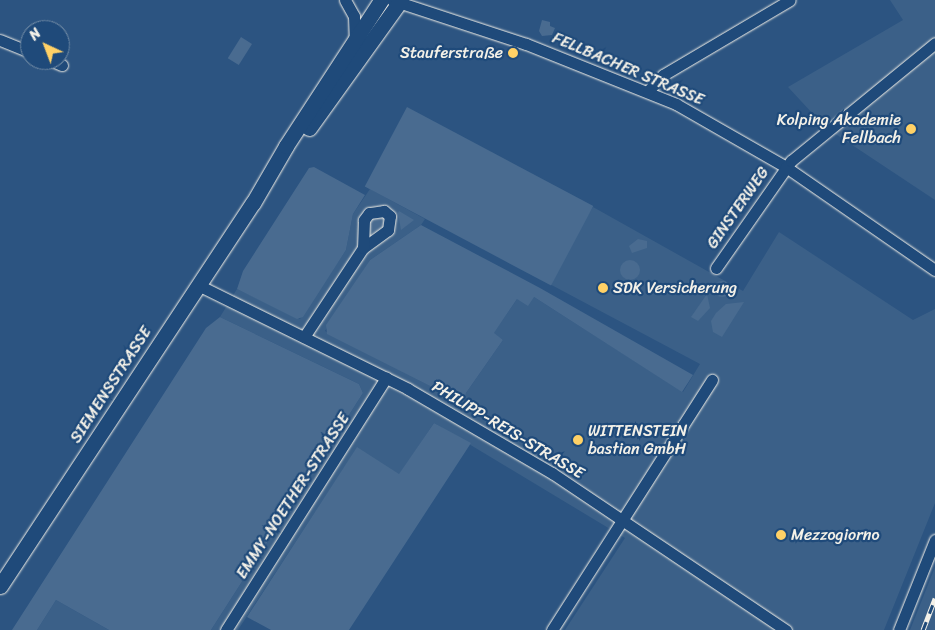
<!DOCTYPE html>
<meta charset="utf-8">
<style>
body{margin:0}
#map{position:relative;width:935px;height:630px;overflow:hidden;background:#2c5481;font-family:Sriracha,sans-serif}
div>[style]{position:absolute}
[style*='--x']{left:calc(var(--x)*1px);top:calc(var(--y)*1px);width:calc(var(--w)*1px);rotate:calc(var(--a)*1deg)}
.built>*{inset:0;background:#3b6088}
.green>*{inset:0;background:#496b90;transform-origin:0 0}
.round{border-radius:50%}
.roads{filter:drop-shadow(0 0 1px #f4f1e8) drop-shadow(0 0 1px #f4f1e8)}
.minor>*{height:11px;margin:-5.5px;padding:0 5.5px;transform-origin:5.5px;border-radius:5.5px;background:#1f4a7a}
.major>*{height:15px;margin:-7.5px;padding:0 7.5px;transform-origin:7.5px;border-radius:7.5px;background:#1f4a7a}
.rail>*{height:5px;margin-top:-2.5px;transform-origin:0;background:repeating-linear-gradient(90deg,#1f4a7a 0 9px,#f4f1e8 0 18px);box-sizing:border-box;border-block:1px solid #f4f1e8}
.dots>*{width:14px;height:14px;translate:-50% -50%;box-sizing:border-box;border:2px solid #1f4a7a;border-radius:50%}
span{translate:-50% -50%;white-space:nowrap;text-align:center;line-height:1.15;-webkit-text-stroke:4.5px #1f4a7a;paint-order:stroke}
.poi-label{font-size:16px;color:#f4f1e8}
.right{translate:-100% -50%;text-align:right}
.left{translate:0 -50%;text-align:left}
.street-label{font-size:16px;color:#f4f1e8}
.north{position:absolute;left:20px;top:20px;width:50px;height:50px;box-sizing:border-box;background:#1f4a7a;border:1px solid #748da6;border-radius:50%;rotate:317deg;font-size:14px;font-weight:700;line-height:20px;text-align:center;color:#f4f1e8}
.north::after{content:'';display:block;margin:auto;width:18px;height:22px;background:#ffd166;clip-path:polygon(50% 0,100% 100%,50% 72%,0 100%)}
</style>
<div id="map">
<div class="built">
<i style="clip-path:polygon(890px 0,935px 0,935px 200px,825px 127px,788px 87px,903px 20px)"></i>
<i style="clip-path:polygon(370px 189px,425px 219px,421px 225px,370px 260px,325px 331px,464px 403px,466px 393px,503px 340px,493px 334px,517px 299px,534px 297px,683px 392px,700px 364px,544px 281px,593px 207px,743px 291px,779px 232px,913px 320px,935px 309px,935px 503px,884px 630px,565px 630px,625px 538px,434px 423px,399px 475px,357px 448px,238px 630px,211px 630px,363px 393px,359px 384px,220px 317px,237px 289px,300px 319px,346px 250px,353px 214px)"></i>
<i style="clip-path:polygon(935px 567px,935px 630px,910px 630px)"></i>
<i style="clip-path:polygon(56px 600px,109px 630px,37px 630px)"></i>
</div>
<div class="green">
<i style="clip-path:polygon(542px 20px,550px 22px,550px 26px,555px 28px,552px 35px,542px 36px,539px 31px)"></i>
<i style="left:241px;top:37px;width:13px;height:25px;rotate:32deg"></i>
<i style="left:407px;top:107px;width:211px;height:90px;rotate:28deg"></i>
<i style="clip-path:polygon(314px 167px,365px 195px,353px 214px,346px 250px,303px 317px,297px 319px,237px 289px,243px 271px,309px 168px)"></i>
<i style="clip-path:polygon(399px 211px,414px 220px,401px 230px,398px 213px)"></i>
<i style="clip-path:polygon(382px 216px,386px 225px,371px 234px,369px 230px,371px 219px)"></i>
<i style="clip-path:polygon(421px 225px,540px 288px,693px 375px,682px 392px,534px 297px,528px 306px,517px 299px,494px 333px,503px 340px,466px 393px,464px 403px,327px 334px,326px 325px,370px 260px)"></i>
<i style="clip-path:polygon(638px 239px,647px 241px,647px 248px,632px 253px,629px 246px)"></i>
<i class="round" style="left:620px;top:260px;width:20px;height:20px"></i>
<i class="round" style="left:714px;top:281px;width:16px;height:16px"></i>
<i style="clip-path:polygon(707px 294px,710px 308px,698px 321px,691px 317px)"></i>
<i style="clip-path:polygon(744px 302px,722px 337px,713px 332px,711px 321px,716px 313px,726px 304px)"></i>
<i style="clip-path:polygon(220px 317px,359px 384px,363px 393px,211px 630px,109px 630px,56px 600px,37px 630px,12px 630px,206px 328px)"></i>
<i style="clip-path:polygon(434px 423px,471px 443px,349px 630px,271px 630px,247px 617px,357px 447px,399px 474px)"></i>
</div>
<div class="roads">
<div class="minor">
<i style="--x:345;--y:0;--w:18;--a:61"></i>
<i style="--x:354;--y:16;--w:23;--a:88"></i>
<i style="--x:392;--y:0;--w:141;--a:18.2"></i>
<i style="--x:526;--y:44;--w:162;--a:21.8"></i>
<i style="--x:676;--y:104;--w:127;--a:29.8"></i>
<i style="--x:786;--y:167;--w:181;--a:34.7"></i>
<i style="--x:0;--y:40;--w:32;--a:22"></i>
<i style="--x:50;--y:60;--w:13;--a:23"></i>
<i style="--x:648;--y:91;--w:22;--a:-47"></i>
<i style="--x:663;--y:75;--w:147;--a:-30.6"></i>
<i style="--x:716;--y:268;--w:131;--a:-55"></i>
<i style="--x:791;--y:161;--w:186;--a:-39.3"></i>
<i style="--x:198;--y:285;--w:234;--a:26.3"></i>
<i style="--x:408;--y:389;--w:167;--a:30.3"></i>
<i style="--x:552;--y:473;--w:282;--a:33.9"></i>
<i style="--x:304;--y:337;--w:107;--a:-56.5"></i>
<i style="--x:363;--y:248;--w:31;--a:-36"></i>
<i style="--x:388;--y:230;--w:14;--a:-82"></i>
<i style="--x:390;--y:216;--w:8;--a:-140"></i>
<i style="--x:384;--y:211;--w:15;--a:172"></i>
<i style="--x:369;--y:213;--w:9;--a:126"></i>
<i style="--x:364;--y:220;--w:28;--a:92"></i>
<i style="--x:226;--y:630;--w:299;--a:-57.6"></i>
<i style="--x:552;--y:630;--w:297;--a:-57.4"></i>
<i style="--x:899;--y:630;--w:97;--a:-68.2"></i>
</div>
<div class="major">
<i style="--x:309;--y:128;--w:158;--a:-54.3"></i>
<i style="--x:0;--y:586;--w:459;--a:-56.6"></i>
<i style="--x:253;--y:203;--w:66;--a:-59.9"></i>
<i style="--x:286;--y:146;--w:174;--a:-56.9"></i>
</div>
</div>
<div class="rail">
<i style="--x:923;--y:630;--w:34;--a:-69"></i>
</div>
<div class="dots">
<i style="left:513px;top:53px;background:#ffd166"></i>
<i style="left:911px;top:129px;background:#ffd166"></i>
<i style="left:603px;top:288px;background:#ffd166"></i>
<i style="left:578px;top:440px;background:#ffd166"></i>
<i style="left:781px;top:535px;background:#ffd166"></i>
</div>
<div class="poi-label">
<span class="right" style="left:503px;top:53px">Stauferstraße</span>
<span class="right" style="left:901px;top:129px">Kolping Akademie<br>Fellbach</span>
<span class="left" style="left:613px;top:288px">SDK Versicherung</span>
<span class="left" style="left:588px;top:440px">WITTENSTEIN<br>bastian GmbH</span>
<span class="left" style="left:791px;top:535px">Mezzogiorno</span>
</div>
<div class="street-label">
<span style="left:628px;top:69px;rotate:23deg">FELLBACHER STRASSE</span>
<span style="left:738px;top:208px;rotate:-55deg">GINSTERWEG</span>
<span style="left:111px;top:385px;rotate:-57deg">SIEMENSSTRASSE</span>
<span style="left:508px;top:430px;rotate:31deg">PHILIPP-REIS-STRASSE</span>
<span style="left:293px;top:496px;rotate:-57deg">EMMY-NOETHER-STRASSE</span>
</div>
<div class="north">N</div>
</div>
